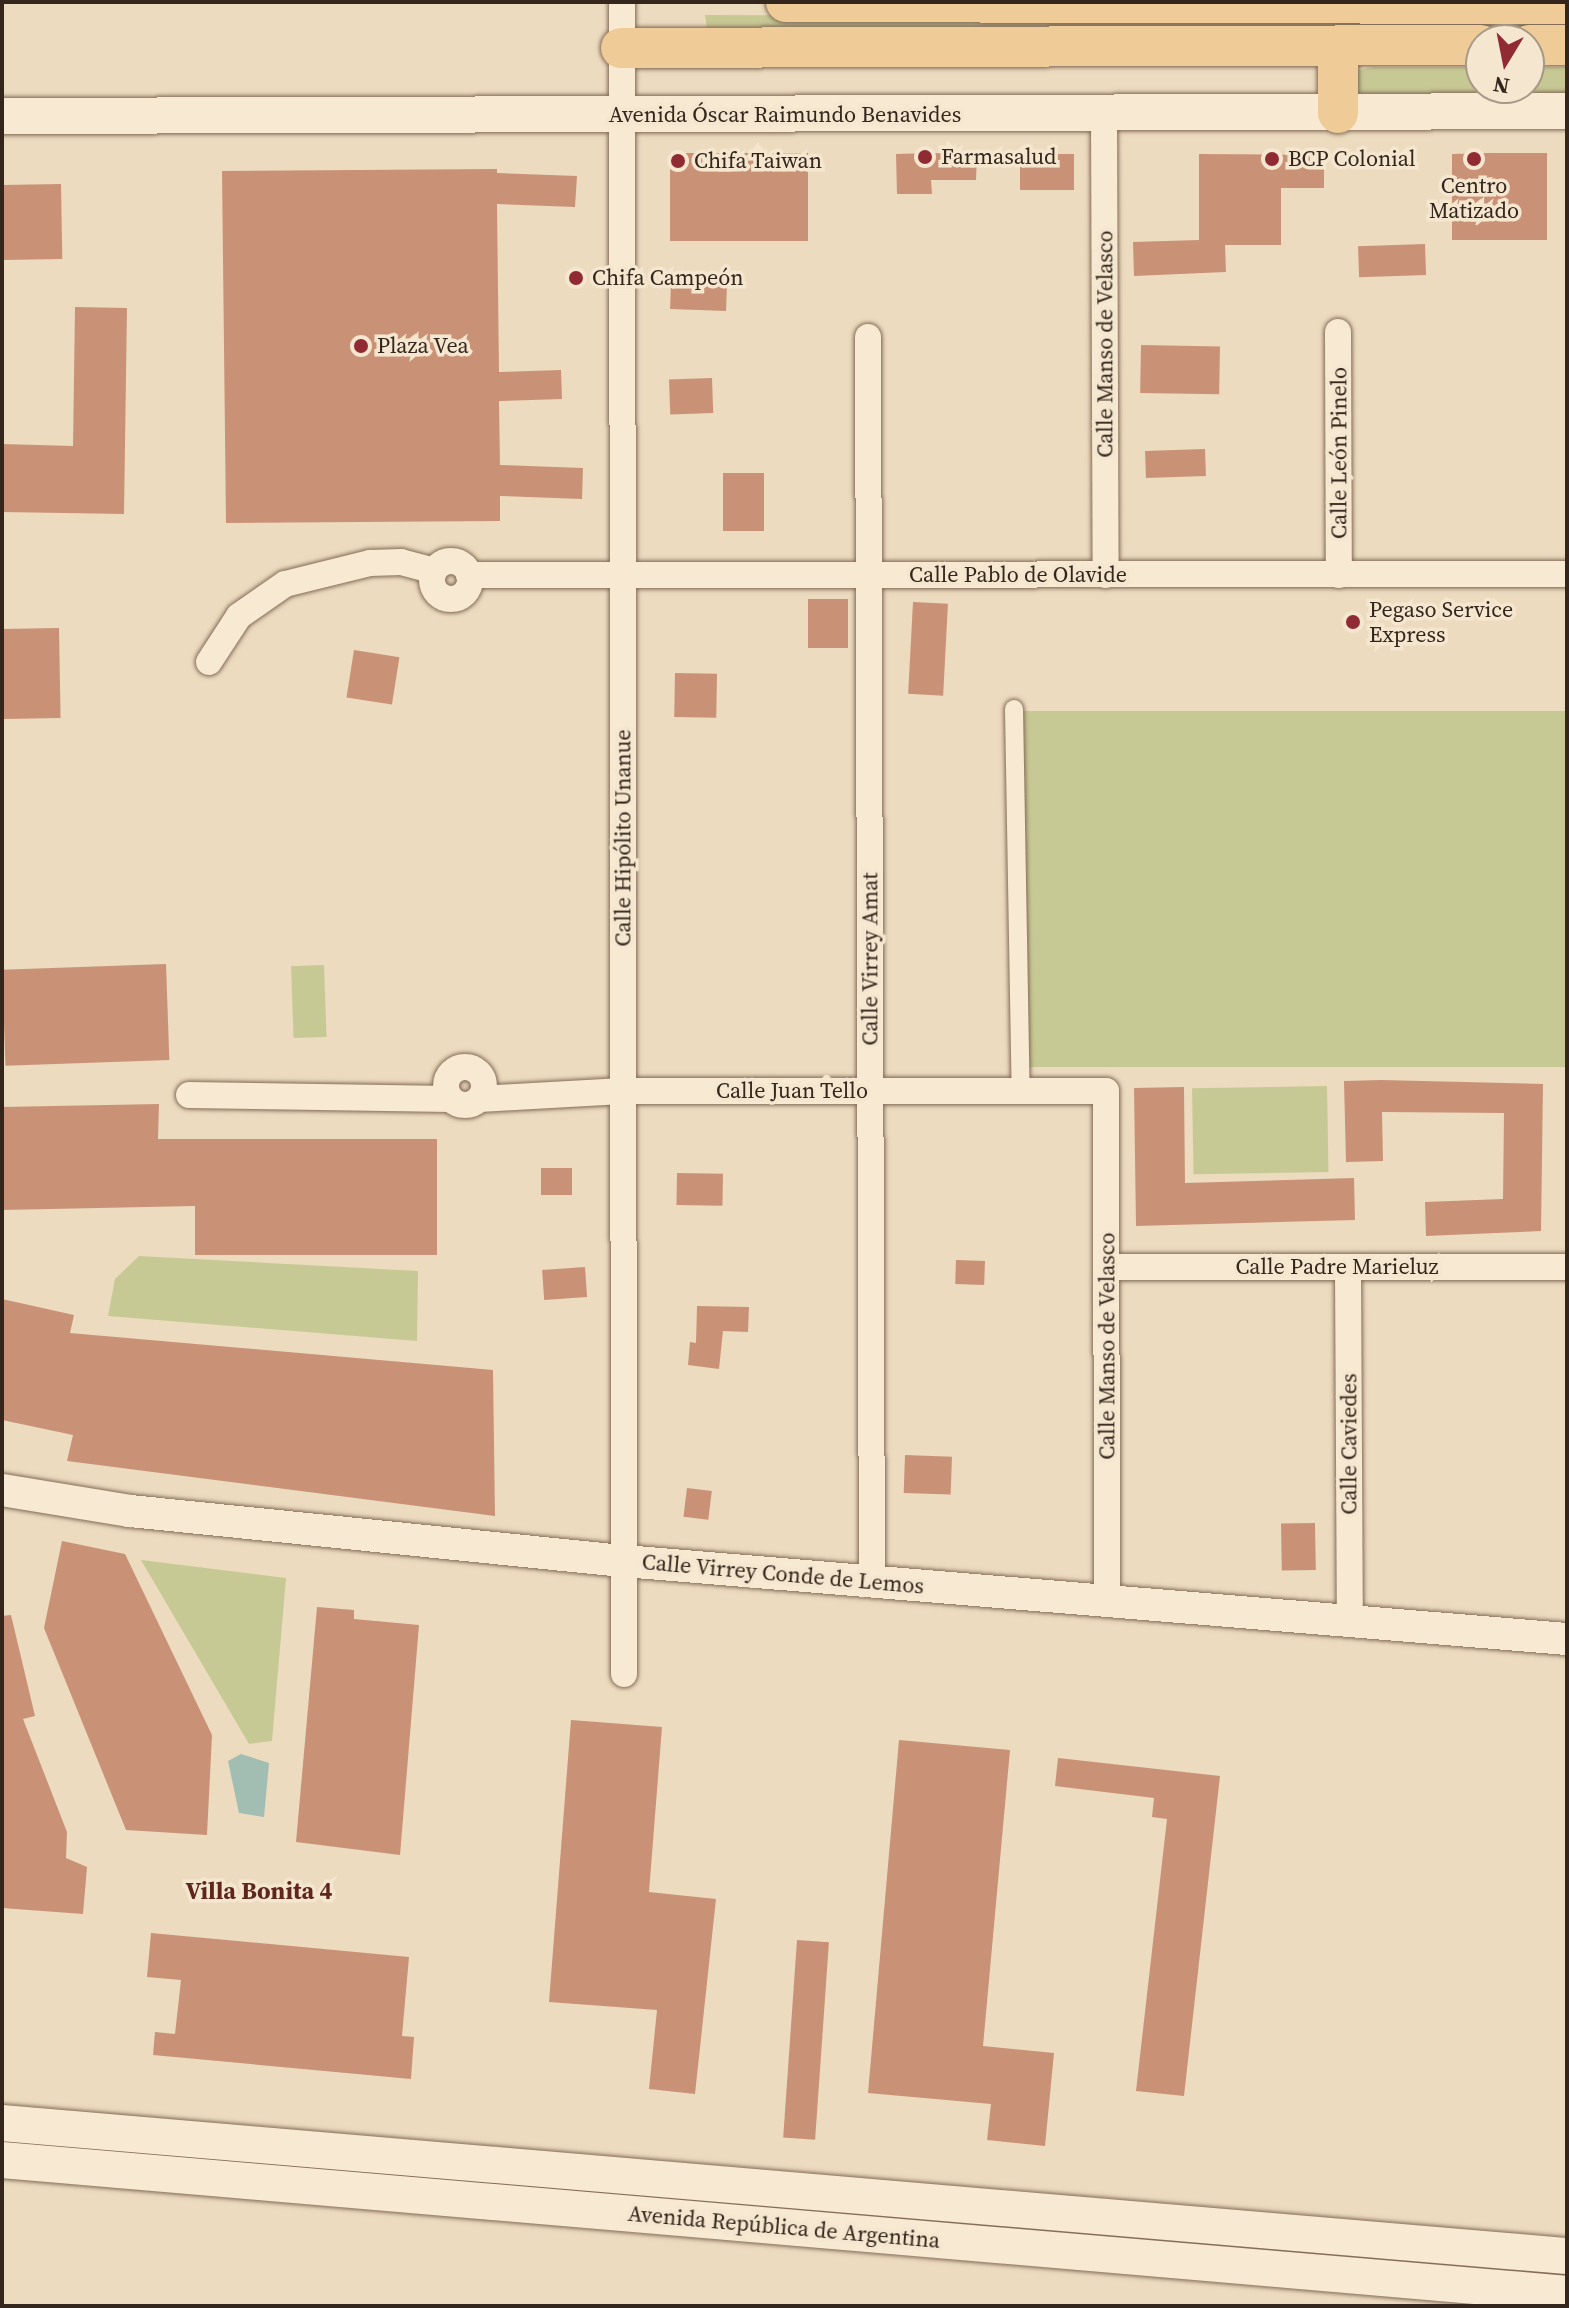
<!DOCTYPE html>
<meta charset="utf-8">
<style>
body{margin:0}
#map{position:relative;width:1569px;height:2308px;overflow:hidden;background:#ecdbbf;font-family:"Source Serif 4",serif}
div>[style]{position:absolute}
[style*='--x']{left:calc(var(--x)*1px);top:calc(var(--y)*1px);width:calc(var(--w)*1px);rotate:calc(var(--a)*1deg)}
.green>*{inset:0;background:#c7c994;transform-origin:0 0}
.water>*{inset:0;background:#a2beb3}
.building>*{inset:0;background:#c99276;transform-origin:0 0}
.roads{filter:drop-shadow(0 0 2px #846c58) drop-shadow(0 0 2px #846c58)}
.pedestrian>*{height:18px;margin:-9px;padding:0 9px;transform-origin:9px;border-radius:9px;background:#f7e9d2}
.minor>*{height:26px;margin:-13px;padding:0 13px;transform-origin:13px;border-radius:13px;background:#f7e9d2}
.minor>.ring{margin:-13px;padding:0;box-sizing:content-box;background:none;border:26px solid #f7e9d2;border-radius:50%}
.tertiary>*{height:32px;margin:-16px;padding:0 16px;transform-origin:16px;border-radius:16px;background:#f7e9d2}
.secondary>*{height:36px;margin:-18px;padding:0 18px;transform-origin:18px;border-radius:18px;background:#f7e9d2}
.primary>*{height:40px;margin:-20px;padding:0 20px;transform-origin:20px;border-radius:20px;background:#efcc97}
.dots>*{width:22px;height:22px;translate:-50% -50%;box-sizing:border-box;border:4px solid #f4e6cf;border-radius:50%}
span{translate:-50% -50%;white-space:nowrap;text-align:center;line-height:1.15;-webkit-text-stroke:7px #f4e6cf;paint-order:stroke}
.street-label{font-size:22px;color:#34261c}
.poi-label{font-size:22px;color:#34261c}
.left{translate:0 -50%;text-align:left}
.neighbourhood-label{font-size:24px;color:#5f261d;font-weight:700}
.frame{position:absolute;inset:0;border:4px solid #34261c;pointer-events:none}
.north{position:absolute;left:1465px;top:24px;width:80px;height:80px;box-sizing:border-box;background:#f4e6cf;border:2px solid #a79987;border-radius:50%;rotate:190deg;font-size:22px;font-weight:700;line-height:32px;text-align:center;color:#34261c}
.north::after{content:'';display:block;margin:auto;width:28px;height:36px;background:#902b34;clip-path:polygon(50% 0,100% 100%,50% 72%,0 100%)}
</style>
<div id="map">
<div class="green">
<i style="clip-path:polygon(705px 15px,1567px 19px,1567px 37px,708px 36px)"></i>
<i style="clip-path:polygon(1373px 67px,1481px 67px,1481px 88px,1529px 88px,1529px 67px,1567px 67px,1567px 102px,1368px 104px,1353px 89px,1355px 71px)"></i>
<i style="left:1567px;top:711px;width:356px;height:544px;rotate:90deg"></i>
<i style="left:324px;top:965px;width:72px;height:33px;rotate:88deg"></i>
<i style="left:1327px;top:1086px;width:86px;height:135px;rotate:89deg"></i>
<i style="clip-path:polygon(139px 1256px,418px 1271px,417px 1341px,108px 1316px,115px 1279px)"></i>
<i style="clip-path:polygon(141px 1560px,286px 1578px,272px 1741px,249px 1744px)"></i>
</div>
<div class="water">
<i style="clip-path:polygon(241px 1754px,269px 1763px,264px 1817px,239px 1813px,228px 1761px)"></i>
</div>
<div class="building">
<i style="left:808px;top:153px;width:88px;height:138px;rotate:90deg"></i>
<i style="clip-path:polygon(932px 153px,977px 154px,976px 180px,931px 180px,932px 194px,897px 194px,896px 154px)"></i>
<i style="clip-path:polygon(1490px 153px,1547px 153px,1547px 240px,1452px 240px,1452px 154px)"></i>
<i style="left:1020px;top:154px;width:54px;height:36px"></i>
<i style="clip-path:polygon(1199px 154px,1324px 155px,1324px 188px,1281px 188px,1281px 245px,1225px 245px,1226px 272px,1134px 276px,1133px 242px,1199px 240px)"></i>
<i style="clip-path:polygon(497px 169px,497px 173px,577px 176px,575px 207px,497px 204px,499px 372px,561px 370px,562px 399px,499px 401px,500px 465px,583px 468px,582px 499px,500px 496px,500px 521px,226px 523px,222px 171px)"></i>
<i style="left:61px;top:184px;width:75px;height:59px;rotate:89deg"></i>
<i style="left:1425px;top:244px;width:31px;height:67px;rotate:88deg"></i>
<i style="left:671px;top:283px;width:56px;height:26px;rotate:2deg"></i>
<i style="clip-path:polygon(75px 307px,127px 308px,124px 514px,2px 512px,2px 444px,73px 446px)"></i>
<i style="left:1141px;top:345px;width:79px;height:48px;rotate:1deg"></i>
<i style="left:712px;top:378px;width:35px;height:43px;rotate:88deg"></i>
<i style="left:1205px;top:449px;width:27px;height:60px;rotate:88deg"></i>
<i style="left:723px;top:473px;width:41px;height:58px"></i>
<i style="left:808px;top:599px;width:40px;height:49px"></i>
<i style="left:913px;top:602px;width:35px;height:92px;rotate:3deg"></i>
<i style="left:59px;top:628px;width:90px;height:57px;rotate:89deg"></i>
<i style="left:354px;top:650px;width:46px;height:48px;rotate:9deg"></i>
<i style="left:675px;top:673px;width:42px;height:44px;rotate:1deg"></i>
<i style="left:166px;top:964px;width:96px;height:164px;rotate:88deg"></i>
<i style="clip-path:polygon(1381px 1080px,1543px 1084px,1541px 1231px,1426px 1236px,1425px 1202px,1503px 1199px,1504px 1113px,1382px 1112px,1383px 1161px,1346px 1162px,1344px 1081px)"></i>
<i style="clip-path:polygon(1184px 1087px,1185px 1183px,1354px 1178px,1355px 1220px,1136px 1226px,1134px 1088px)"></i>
<i style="clip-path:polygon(159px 1104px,158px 1139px,437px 1139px,437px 1255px,195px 1255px,195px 1206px,2px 1210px,2px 1107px)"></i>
<i style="left:572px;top:1168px;width:27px;height:31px;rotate:90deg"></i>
<i style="left:677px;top:1173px;width:46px;height:32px;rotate:1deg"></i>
<i style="left:956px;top:1260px;width:29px;height:24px;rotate:2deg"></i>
<i style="left:585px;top:1267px;width:30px;height:43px;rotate:86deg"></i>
<i style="clip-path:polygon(2px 1299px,74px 1315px,70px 1333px,493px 1370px,495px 1516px,67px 1461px,73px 1435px,2px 1420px)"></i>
<i style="clip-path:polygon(697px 1306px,749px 1307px,748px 1332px,723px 1331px,719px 1369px,688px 1365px,690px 1342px,696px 1343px)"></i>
<i style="left:905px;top:1455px;width:47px;height:38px;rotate:2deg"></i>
<i style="left:687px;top:1488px;width:25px;height:29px;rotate:7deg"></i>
<i style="left:1315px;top:1523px;width:47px;height:34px;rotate:89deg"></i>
<i style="clip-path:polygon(62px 1541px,125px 1554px,212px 1735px,207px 1835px,126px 1830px,44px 1628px)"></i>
<i style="clip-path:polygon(317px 1607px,354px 1610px,354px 1619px,419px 1625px,400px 1855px,296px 1842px)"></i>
<i style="clip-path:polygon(11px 1615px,35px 1716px,23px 1719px,67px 1832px,66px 1858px,87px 1867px,83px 1914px,2px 1908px,2px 1616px)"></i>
<i style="clip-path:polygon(571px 1720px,662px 1727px,649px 1892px,716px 1899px,695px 2094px,649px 2089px,657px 2010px,549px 2002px)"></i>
<i style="clip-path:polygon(899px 1740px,1010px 1750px,983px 2046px,1054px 2053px,1045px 2146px,987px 2140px,991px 2104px,868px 2093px)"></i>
<i style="clip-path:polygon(1058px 1758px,1220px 1776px,1184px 2096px,1136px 2091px,1167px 1819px,1152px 1817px,1154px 1798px,1055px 1786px)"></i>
<i style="clip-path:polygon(151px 1933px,409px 1957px,402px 2036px,414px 2037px,411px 2079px,153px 2055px,155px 2032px,175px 2034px,181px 1980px,147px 1977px)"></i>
<i style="left:797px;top:1940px;width:32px;height:198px;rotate:4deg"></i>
</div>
<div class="roads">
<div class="pedestrian">
<i style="--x:1014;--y:709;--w:382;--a:89"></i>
</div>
<div class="minor">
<i style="--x:622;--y:2;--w:1672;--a:89.93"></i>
<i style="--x:1104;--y:113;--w:462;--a:89.8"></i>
<i style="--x:1338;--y:332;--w:243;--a:89.8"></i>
<i style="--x:868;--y:337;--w:1245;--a:89.82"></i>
<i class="ring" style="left:432px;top:561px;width:12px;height:12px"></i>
<i style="--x:469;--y:575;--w:1098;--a:-0.05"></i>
<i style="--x:209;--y:662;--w:55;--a:-56.9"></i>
<i style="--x:239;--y:616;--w:56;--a:-34.8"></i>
<i style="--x:285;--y:584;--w:88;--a:-13.9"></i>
<i style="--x:370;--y:563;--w:31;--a:-2"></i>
<i style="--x:401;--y:562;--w:34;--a:15"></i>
<i class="ring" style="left:446px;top:1067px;width:12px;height:12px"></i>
<i style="--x:189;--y:1095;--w:262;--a:0.9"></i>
<i style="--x:479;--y:1099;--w:144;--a:-3.2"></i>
<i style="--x:623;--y:1091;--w:483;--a:0"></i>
<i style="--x:1106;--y:1091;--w:511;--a:89.89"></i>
<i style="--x:1106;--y:1267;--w:461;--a:0"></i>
<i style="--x:1348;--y:1267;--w:354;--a:89.7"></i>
</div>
<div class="tertiary">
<i style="--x:2;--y:1490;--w:130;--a:9.3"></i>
<i style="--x:130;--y:1511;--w:497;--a:5.8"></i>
<i style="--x:624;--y:1561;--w:946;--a:4.73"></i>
</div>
<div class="secondary">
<i style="--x:2;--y:116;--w:1565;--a:-0.18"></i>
<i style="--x:2;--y:2123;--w:1571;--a:4.86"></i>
<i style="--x:2;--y:2160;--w:1571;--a:4.89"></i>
</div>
<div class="primary">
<i style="--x:786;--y:2;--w:781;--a:0.15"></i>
<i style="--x:1529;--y:45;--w:38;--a:0"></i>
<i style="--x:1338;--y:46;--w:67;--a:90"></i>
<i style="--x:621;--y:48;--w:860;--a:-0.2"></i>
</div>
</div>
<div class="dots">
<i style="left:925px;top:157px;background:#902b34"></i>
<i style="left:1272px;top:159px;background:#902b34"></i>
<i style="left:1474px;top:159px;background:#902b34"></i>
<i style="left:678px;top:161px;background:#902b34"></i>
<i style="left:576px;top:278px;background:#902b34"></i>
<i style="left:361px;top:346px;background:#902b34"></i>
<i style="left:1353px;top:622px;background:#902b34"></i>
</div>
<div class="street-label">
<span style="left:785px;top:115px">Avenida Óscar Raimundo Benavides</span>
<span style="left:1105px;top:344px;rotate:-90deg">Calle Manso de Velasco</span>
<span style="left:1339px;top:453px;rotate:-90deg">Calle León Pinelo</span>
<span style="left:1018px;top:575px">Calle Pablo de Olavide</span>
<span style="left:623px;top:838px;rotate:-90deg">Calle Hipólito Unanue</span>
<span style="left:870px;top:959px;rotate:-90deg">Calle Virrey Amat</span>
<span style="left:792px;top:1091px">Calle Juan Tello</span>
<span style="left:1337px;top:1267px">Calle Padre Marieluz</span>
<span style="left:1107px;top:1346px;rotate:-90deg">Calle Manso de Velasco</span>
<span style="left:1349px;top:1444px;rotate:-90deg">Calle Caviedes</span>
<span style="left:783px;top:1574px;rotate:5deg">Calle Virrey Conde de Lemos</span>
<span style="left:784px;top:2227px;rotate:5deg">Avenida República de Argentina</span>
</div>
<div class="poi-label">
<span class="left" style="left:941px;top:157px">Farmasalud</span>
<span class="left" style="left:1288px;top:159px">BCP Colonial</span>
<span class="left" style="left:694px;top:161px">Chifa Taiwan</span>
<span style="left:1474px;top:198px">Centro<br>Matizado</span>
<span class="left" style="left:592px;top:278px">Chifa Campeón</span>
<span class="left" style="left:377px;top:346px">Plaza Vea</span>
<span class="left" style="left:1369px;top:622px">Pegaso Service<br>Express</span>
</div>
<div class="neighbourhood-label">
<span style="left:259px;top:1891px">Villa Bonita 4</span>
</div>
<div class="frame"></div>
<div class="north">N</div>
</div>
